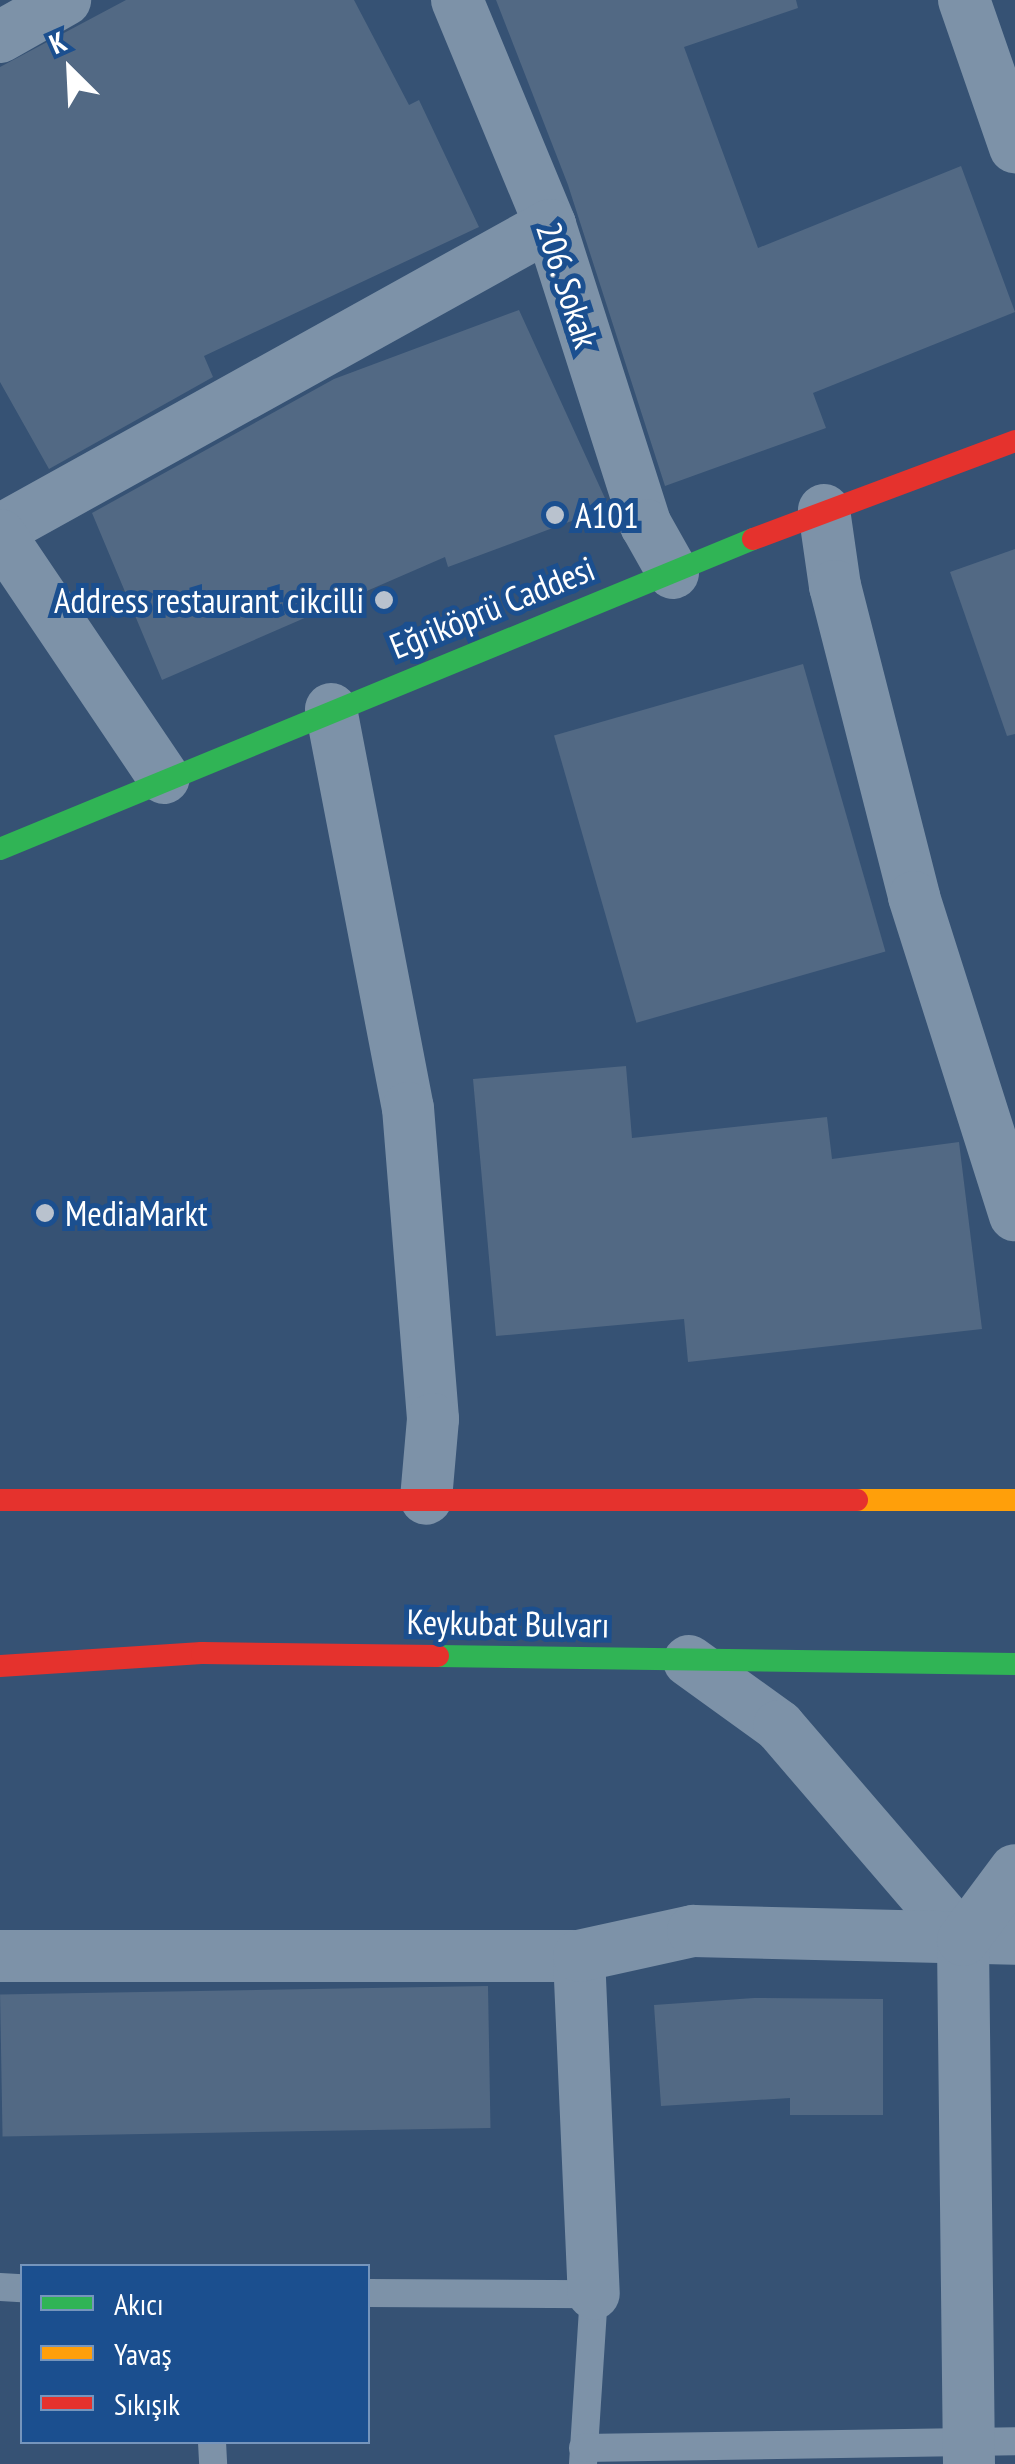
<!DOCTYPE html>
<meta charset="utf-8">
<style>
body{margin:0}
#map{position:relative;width:1015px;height:2464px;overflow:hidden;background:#365274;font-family:"PT Sans Narrow",sans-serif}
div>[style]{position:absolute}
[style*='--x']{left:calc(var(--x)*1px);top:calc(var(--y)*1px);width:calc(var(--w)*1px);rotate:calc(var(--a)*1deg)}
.building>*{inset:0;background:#526984;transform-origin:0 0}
.lane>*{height:28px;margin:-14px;padding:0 14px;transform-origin:14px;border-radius:14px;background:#7d92a8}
.street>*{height:52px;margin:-26px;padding:0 26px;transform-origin:26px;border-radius:26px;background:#7d92a8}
.fast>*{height:22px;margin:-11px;padding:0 11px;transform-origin:11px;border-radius:11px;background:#30b455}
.slow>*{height:22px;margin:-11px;padding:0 11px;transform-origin:11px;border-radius:11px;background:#ff9f0a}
.jam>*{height:22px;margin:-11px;padding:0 11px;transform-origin:11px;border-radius:11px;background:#e5322d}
.dots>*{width:28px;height:28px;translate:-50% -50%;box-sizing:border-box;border:5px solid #1b4f8f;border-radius:50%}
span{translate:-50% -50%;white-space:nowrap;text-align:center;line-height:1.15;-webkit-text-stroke:10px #1b4f8f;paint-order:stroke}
.street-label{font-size:35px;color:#fff}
.poi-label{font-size:35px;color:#fff}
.left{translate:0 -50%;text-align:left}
.right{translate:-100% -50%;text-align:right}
.legend{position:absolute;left:20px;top:2264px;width:350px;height:180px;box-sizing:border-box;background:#1b4f8f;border:2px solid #7695bc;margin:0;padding:12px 18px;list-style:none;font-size:30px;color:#fff}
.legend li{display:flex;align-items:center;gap:20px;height:50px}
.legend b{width:50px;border:2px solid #7695bc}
.north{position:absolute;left:20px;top:20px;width:100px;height:100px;-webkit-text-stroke:8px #1b4f8f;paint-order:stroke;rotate:336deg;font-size:28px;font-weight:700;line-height:40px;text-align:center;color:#fff}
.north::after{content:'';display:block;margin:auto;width:35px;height:45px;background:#fff;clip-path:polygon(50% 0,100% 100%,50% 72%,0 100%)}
</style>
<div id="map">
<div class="building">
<i style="clip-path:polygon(126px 0,354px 0,409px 105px,419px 100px,479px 227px,204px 356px,213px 377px,49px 469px,0 382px,0 67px)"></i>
<i style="clip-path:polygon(496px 0,796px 0,798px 8px,684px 47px,758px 248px,961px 166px,1015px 312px,813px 393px,826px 428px,665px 486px,568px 185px)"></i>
<i style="clip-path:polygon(519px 310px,609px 507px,448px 567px,445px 557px,162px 680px,92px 513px,334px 379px)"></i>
<i style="clip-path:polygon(1015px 549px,1015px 734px,1007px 736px,950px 572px)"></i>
<i style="left:803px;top:664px;width:299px;height:259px;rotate:74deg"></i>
<i style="clip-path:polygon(626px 1066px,632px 1138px,827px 1117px,832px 1159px,959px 1142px,982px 1329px,688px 1362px,684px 1319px,496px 1336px,473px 1079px)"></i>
<i style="left:488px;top:1986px;width:142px;height:488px;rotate:89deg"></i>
<i style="clip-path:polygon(754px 1998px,883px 1999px,883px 2115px,790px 2115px,790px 2098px,661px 2106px,654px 2005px)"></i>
</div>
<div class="lane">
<i style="--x:0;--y:2287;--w:22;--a:3"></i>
<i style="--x:368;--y:2293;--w:226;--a:0.3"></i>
<i style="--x:594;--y:2294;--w:170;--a:93.7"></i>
<i style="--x:212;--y:2442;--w:22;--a:87"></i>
<i style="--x:583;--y:2448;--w:432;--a:-0.9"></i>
</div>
<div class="street">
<i style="--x:457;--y:0;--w:243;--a:67.5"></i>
<i style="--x:550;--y:225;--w:315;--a:72.3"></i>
<i style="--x:646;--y:525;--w:55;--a:60.6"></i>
<i style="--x:964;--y:0;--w:156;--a:70.9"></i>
<i style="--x:0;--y:37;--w:75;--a:-29.6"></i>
<i style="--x:824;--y:510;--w:77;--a:81.8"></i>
<i style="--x:835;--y:586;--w:321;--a:75.7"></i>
<i style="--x:914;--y:897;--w:334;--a:72.4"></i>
<i style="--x:0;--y:530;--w:629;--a:-29.01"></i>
<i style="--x:0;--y:535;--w:293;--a:56"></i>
<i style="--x:331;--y:709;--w:406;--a:79.1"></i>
<i style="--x:408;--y:1108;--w:312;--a:85.4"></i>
<i style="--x:433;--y:1419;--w:80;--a:95"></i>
<i style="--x:689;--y:1661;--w:111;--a:35.8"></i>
<i style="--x:779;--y:1726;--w:282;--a:49.3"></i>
<i style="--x:0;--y:1956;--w:579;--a:0"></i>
<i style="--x:579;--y:1956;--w:338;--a:87.5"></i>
<i style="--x:579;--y:1956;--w:117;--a:-12.4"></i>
<i style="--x:693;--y:1931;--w:322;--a:1.4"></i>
<i style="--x:969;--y:2464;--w:524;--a:-90.66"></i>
<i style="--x:963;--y:1940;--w:87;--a:-53.4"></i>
</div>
<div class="fast">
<i style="--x:0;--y:849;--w:814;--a:-22.38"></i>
<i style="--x:438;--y:1656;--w:577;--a:0.79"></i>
</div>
<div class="slow">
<i style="--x:857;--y:1500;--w:158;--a:0"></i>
</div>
<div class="jam">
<i style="--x:753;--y:539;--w:280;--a:-20.5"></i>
<i style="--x:0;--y:1500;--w:857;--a:0"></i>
<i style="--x:0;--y:1666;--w:202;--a:-3.7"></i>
<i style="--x:202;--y:1653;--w:236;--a:0.7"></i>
</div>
<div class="dots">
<i style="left:555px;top:515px;background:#b9c2ce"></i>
<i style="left:384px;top:600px;background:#b9c2ce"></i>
<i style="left:45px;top:1213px;background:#b9c2ce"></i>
</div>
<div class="street-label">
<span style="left:568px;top:285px;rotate:72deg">206. Sokak</span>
<span style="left:492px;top:607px;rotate:-22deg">Eğriköprü Caddesi</span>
<span style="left:508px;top:1623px;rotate:1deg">Keykubat Bulvarı</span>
</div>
<div class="poi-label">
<span class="left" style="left:575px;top:515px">A101</span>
<span class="right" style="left:364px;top:600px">Address restaurant cikcilli</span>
<span class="left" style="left:65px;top:1213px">MediaMarkt</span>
</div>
<ul class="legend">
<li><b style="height:12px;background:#30b455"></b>Akıcı</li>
<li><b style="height:12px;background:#ff9f0a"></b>Yavaş</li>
<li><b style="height:12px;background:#e5322d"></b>Sıkışık</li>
</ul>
<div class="north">K</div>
</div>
